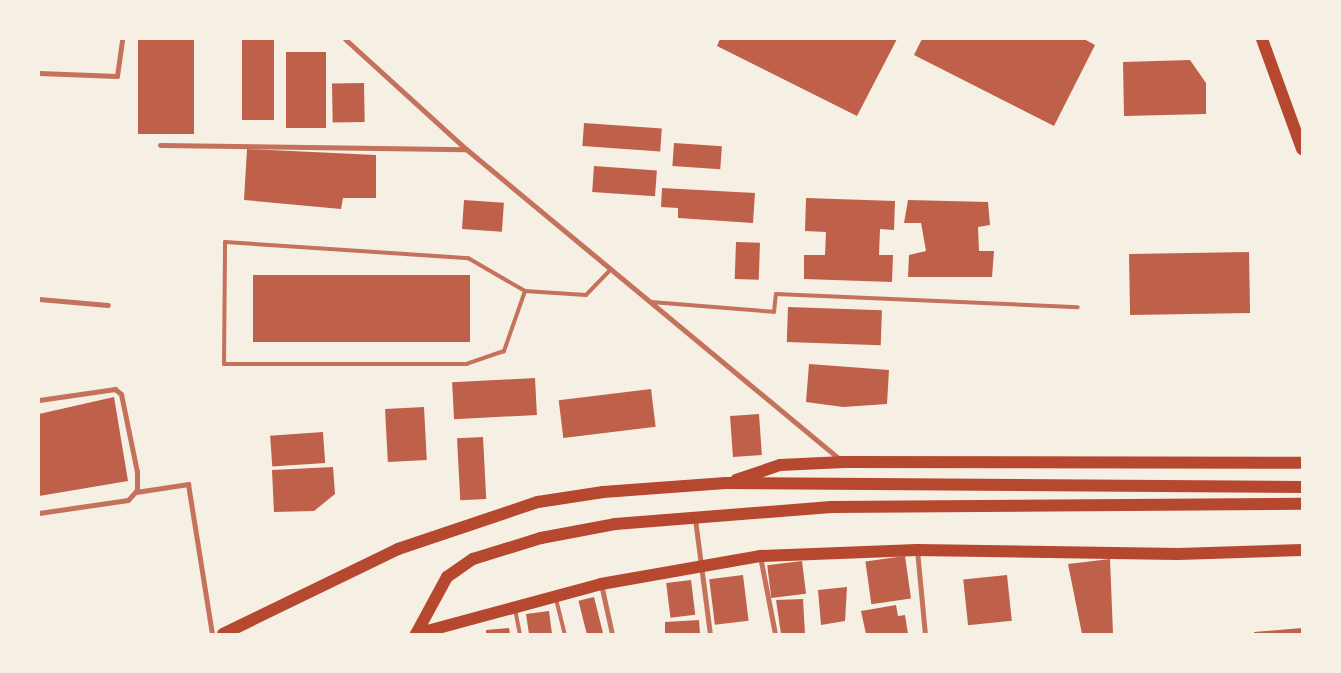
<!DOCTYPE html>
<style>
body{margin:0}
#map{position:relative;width:1341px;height:673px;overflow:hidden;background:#f6efe4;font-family:Quicksand,sans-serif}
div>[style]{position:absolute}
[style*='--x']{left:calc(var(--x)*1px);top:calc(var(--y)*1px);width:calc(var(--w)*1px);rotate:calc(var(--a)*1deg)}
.building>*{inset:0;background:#bf614a;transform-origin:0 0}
.service>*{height:4px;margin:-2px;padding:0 2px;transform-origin:2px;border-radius:2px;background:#c5725c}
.minor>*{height:5px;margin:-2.5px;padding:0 2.5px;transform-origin:2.5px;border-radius:2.5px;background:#c5725c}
.primary>*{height:12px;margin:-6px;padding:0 6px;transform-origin:6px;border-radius:6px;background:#b5482f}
span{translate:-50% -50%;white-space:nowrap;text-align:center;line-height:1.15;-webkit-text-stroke:5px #f6efe4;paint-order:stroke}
.frame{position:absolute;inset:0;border:40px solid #f6efe4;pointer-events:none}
</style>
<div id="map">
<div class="building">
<i style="left:138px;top:39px;width:56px;height:95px"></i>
<i style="left:242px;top:39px;width:32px;height:81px"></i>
<i style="clip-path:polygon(720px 39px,897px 39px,857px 116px,717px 46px)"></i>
<i style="clip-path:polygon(922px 39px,1084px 39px,1095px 45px,1054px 126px,914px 55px)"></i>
<i style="left:286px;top:52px;width:40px;height:76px"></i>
<i style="clip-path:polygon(1190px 60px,1206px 83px,1206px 114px,1124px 116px,1123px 62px)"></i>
<i style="left:364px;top:83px;width:39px;height:32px;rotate:89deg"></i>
<i style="left:584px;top:123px;width:78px;height:23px;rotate:4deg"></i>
<i style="left:674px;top:143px;width:48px;height:23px;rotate:4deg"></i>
<i style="clip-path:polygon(247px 149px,376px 155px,376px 198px,343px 198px,341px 209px,244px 200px)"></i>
<i style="left:594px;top:166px;width:63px;height:26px;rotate:4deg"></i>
<i style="clip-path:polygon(662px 188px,755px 193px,753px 223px,678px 218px,678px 208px,661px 207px)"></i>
<i style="clip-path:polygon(806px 198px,895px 201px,894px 230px,880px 229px,879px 255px,893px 255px,892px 282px,804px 279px,804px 255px,825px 255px,826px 232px,805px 231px)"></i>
<i style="left:464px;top:200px;width:40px;height:29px;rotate:4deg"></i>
<i style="clip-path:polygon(908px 200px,988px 202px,990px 225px,978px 227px,979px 251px,994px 251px,992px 277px,908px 277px,909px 255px,926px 251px,921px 223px,904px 223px)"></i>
<i style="left:736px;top:242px;width:24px;height:37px;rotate:2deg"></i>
<i style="left:1249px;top:252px;width:61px;height:120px;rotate:89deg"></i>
<i style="left:253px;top:275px;width:217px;height:67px"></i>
<i style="left:788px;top:307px;width:94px;height:35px;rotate:2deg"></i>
<i style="clip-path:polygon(809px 364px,889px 370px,887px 404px,843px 407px,806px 402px)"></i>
<i style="left:535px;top:378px;width:37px;height:83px;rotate:87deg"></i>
<i style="left:651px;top:389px;width:38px;height:93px;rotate:83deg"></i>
<i style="clip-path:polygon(114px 397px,128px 481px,39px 496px,39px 414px)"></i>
<i style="left:424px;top:407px;width:53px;height:39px;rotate:87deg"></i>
<i style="left:759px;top:414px;width:41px;height:29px;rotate:86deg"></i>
<i style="left:323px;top:432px;width:31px;height:53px;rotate:86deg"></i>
<i style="left:483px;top:437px;width:62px;height:26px;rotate:87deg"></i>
<i style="clip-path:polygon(333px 467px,335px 494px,314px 511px,274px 512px,272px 470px)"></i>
<i style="left:905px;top:556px;width:43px;height:40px;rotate:82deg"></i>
<i style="clip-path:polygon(1110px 559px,1113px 634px,1082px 634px,1068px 564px)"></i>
<i style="left:802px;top:561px;width:33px;height:35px;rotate:83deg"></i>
<i style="left:743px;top:575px;width:46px;height:34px;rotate:83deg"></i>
<i style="left:1007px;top:575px;width:46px;height:44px;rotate:84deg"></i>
<i style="left:691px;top:580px;width:35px;height:25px;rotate:83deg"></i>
<i style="clip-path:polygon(847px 587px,845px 621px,821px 625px,818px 590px)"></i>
<i style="left:594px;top:597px;width:38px;height:16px;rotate:76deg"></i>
<i style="clip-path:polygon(803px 599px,805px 634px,781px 634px,776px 600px)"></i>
<i style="clip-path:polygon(896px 605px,898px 616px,905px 615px,908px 634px,866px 634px,861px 611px)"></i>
<i style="clip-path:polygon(549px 611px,552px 634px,529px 634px,526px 614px)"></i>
<i style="clip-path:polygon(699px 620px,700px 634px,665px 634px,665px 622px)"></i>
<i style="clip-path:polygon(509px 628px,510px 634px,486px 634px,486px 630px)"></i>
<i style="clip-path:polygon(1302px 628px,1302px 634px,1254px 634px,1254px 632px)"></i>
</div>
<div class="service">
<i style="--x:525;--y:291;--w:64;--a:109.3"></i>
<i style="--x:504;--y:351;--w:39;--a:161"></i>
<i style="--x:467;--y:364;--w:243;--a:180"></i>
<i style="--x:224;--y:364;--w:122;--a:-89.5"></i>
<i style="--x:225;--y:242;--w:244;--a:3.8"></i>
<i style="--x:468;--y:258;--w:66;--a:30.1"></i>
<i style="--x:525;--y:291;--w:61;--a:3.8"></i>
<i style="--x:586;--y:295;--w:36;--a:-46"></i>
<i style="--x:651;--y:302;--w:123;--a:4.6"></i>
<i style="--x:774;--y:312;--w:18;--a:-84"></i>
<i style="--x:776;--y:294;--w:302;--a:2.5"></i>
<i style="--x:556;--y:599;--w:36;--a:76"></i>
<i style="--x:515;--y:609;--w:25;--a:79"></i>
</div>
<div class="minor">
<i style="--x:345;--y:39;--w:164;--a:42.3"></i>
<i style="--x:466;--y:149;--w:486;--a:39.7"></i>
<i style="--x:39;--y:73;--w:78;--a:2.2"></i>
<i style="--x:117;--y:76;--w:37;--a:-82"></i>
<i style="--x:160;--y:145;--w:305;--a:0.8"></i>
<i style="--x:39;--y:299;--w:69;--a:5"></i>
<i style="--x:39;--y:400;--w:77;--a:-8.2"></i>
<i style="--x:115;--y:389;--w:8;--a:40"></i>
<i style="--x:121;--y:394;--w:80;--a:78.4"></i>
<i style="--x:137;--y:472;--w:18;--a:90"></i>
<i style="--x:137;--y:490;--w:13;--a:132"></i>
<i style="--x:128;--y:500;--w:90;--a:171.7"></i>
<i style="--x:136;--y:492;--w:53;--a:-8.7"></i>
<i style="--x:188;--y:484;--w:152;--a:80.9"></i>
<i style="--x:695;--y:519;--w:116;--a:82.6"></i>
<i style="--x:917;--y:550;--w:84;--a:84.6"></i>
<i style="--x:760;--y:556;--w:79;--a:79.1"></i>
<i style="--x:601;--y:584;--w:51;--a:77.6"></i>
</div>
<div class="primary">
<i style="--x:1262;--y:39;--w:117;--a:70"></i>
<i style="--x:736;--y:480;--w:46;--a:-18.8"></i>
<i style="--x:780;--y:465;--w:64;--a:-2.7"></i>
<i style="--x:844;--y:462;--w:458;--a:0.1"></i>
<i style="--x:223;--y:634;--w:195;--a:-25.9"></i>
<i style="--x:398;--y:549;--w:148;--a:-18.6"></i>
<i style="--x:538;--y:502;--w:66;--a:-8.7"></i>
<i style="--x:603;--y:492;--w:123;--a:-4.2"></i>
<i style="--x:726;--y:483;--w:576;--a:0.4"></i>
<i style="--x:416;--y:634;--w:65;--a:-61.5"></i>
<i style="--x:447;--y:577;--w:32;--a:-35"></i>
<i style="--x:473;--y:559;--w:71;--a:-17.2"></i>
<i style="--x:541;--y:538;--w:75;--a:-10.7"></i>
<i style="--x:615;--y:524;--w:217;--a:-4.5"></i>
<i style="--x:831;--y:507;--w:471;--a:-0.4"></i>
<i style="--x:416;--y:634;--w:192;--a:-15.1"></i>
<i style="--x:601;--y:584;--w:161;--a:-10"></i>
<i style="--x:760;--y:556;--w:157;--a:-2.2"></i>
<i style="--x:917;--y:550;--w:261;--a:0.9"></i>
<i style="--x:1178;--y:554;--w:124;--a:-1.8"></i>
</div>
<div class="frame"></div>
</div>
